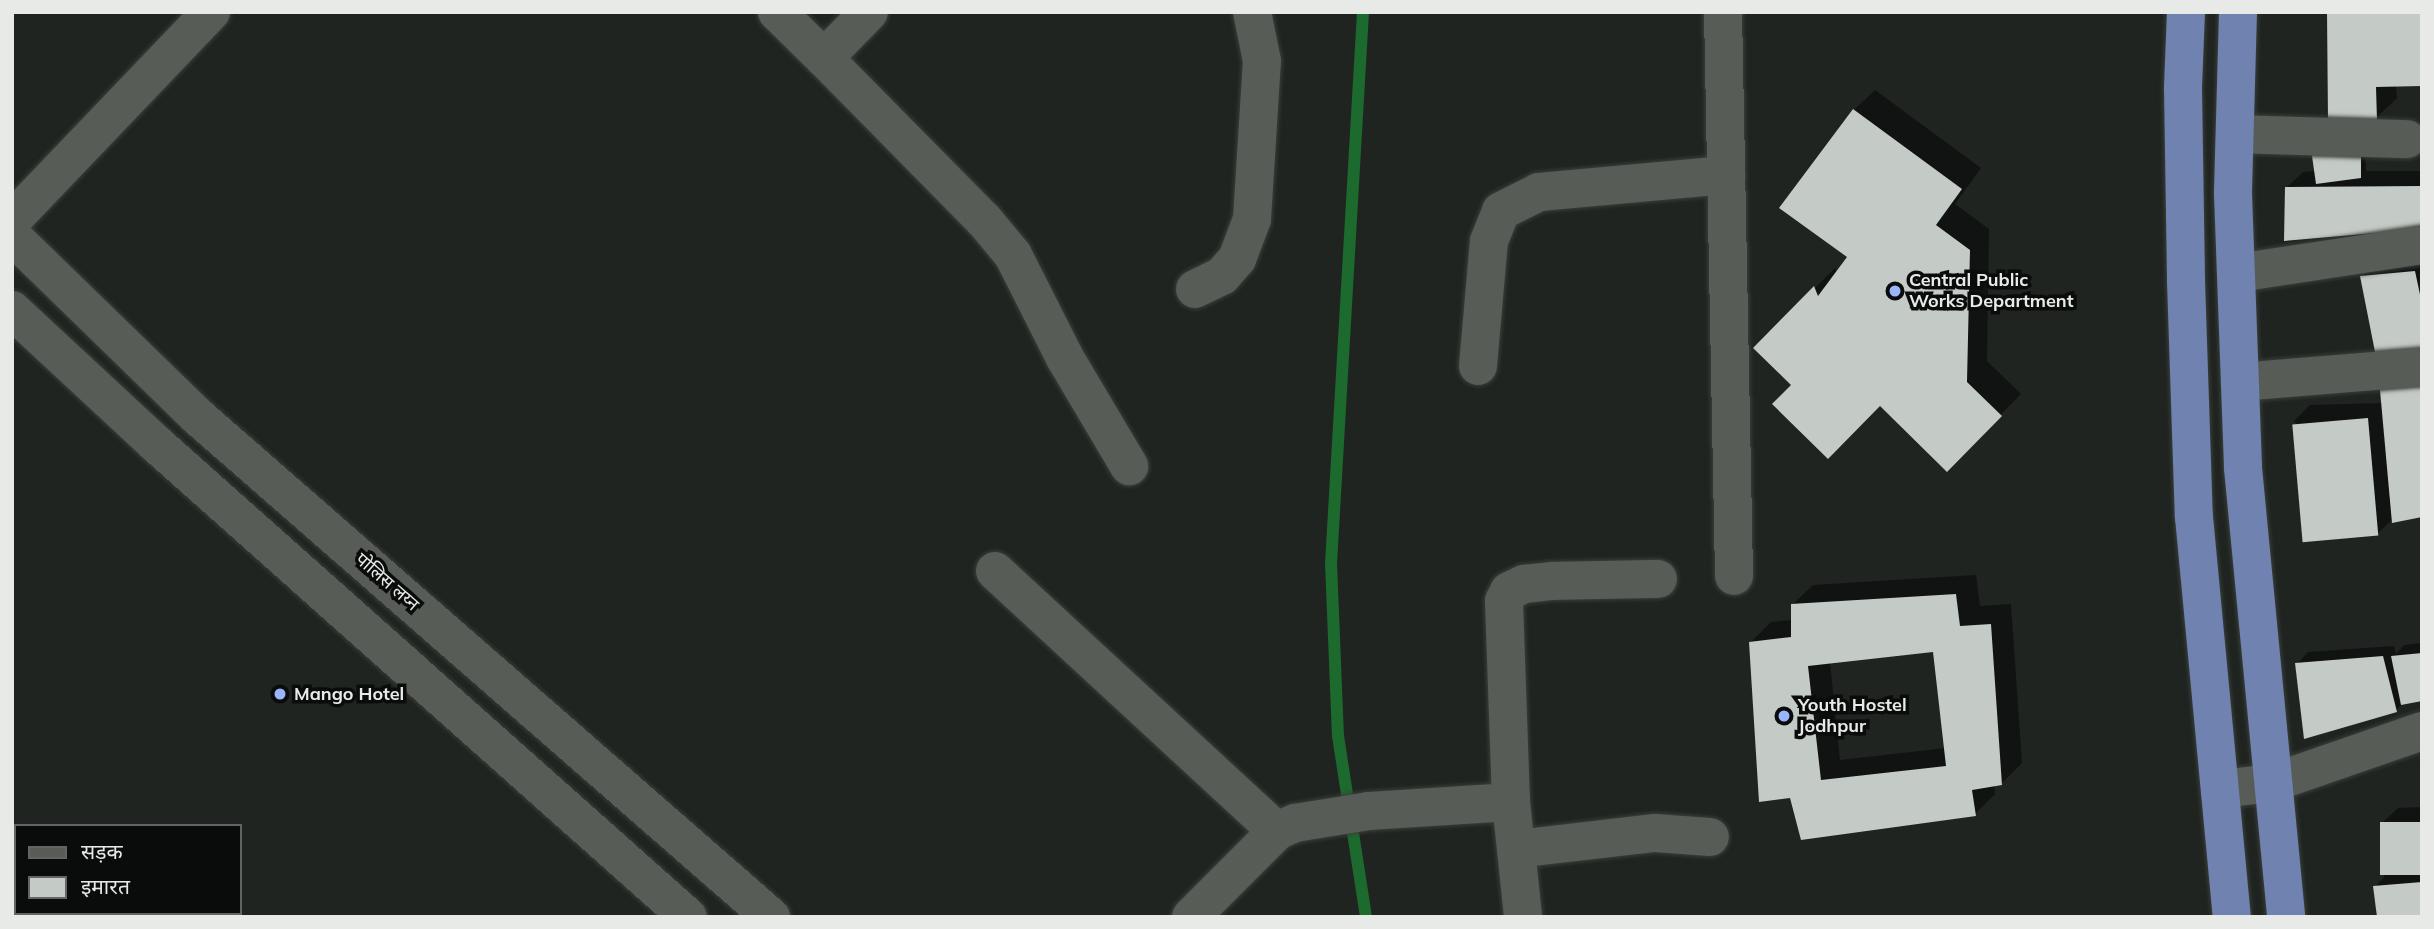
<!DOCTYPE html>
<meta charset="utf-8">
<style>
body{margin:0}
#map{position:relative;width:2434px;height:929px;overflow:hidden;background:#1f2420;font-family:Mulish,"Noto Sans Devanagari",sans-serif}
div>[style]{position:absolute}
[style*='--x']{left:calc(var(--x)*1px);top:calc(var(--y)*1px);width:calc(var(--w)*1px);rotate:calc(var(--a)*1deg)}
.shadow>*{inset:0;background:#0007}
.stream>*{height:12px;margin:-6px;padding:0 6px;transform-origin:6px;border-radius:6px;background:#1d6a2e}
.building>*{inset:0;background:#c4cac5;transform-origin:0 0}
.roads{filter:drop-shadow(0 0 2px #3a3e3a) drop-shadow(0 0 2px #3a3e3a)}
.minor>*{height:38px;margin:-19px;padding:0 19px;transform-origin:19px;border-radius:19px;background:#575c57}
.tertiary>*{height:38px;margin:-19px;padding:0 19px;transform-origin:19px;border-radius:19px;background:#575c57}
.trunk>*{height:38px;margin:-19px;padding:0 19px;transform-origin:19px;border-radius:19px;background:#7082af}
.dots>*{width:19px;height:19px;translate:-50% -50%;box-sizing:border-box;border:4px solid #0a0c0b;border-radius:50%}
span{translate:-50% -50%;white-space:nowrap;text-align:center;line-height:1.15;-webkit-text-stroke:7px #0a0c0b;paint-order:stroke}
.poi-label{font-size:18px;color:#e7eae7;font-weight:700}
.left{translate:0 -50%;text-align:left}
.street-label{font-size:18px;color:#e7eae7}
.frame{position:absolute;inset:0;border:14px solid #e7eae7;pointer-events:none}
.legend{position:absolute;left:14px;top:824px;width:228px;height:91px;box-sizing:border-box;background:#0a0c0b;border:2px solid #626563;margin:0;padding:9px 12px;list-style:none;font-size:21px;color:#e7eae7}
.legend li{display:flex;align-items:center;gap:14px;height:35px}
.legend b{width:35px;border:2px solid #626563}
</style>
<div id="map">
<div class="shadow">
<i style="clip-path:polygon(2329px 12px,2396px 85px,2397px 98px,2376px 118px)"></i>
<i style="clip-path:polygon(1875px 90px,1981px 168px,1955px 204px,1989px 229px,1987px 361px,2021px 394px,1947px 469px,1880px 404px,1793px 385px,1755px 348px,1835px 268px,1837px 273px,1850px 257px,1854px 110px)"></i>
<i style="clip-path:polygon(2365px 148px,2366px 171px,2422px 171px,2422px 227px,2286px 188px,2303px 172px,2316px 171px)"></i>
<i style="clip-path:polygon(2422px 261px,2422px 357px,2362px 277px,2373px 266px)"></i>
<i style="clip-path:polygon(2383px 403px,2393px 519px,2377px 534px,2294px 421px,2310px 405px)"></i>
<i style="clip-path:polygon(evenodd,1976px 575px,1980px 606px,2011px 604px,2022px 763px,2001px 784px,1994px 785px,1995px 794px,1975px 814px,1802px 838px,1750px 643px,1771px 622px,1792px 620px,1792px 605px,1813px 585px,1976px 575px,1935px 650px,1946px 748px,1840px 760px,1830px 662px,1935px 650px)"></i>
<i style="clip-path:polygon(2422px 643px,2422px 699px,2403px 703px,2396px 710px,2297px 664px,2308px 652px,2394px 646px,2396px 654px,2404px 645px)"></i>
<i style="clip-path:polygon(2422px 807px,2422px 917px,2371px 917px,2378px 913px,2375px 887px,2384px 877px,2381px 824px,2398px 808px)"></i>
</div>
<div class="stream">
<i style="--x:1363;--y:12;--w:552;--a:93.32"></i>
<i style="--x:1331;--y:563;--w:173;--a:87.7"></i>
<i style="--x:1338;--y:736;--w:183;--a:81.2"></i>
</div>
<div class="building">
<i style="clip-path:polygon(2327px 12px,2422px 12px,2422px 86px,2376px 87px,2377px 120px,2328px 121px)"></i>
<i style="clip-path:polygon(1853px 109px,1962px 189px,1936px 225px,1970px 250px,1967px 382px,2002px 416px,1947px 472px,1880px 406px,1828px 459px,1772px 404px,1791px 385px,1753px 348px,1814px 286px,1818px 296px,1847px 257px,1779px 208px)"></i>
<i style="clip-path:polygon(2311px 149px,2361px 152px,2361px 178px,2316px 184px)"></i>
<i style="clip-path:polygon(2422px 186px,2422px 229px,2284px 241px,2285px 187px)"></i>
<i style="clip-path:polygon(2415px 271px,2422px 304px,2422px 359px,2377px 362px,2360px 276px)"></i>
<i style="clip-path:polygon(2422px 375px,2422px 517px,2392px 523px,2379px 379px)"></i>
<i style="left:2368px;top:418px;width:118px;height:76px;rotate:85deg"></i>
<i style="clip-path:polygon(evenodd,1956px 594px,1960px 626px,1991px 624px,2002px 785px,1972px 790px,1976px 816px,1801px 840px,1790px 798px,1759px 802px,1749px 642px,1791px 637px,1791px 604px,1956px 594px,1933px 652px,1946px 766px,1821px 780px,1808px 666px,1933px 652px)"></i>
<i style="clip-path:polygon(2422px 653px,2422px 701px,2401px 705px,2391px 656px)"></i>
<i style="clip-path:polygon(2383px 656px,2397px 712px,2304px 739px,2295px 663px)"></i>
<i style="left:2422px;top:822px;width:53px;height:42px;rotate:90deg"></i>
<i style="clip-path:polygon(2422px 882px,2422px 917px,2377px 917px,2373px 886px)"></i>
</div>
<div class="roads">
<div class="minor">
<i style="--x:777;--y:12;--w:66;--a:44.4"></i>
<i style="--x:824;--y:58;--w:64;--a:-45.6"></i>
<i style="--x:1723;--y:12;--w:564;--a:88.88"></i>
<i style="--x:824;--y:58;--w:228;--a:45.4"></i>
<i style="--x:984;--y:220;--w:45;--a:50.4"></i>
<i style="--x:1013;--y:255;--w:115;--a:63.2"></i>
<i style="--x:1065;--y:358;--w:126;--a:59.3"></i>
<i style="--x:2236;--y:134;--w:171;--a:1.7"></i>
<i style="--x:12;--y:220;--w:288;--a:-46.3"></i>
<i style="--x:2237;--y:273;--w:187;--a:-8.6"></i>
<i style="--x:1195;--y:289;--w:30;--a:-26"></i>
<i style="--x:1222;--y:276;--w:23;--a:-49"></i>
<i style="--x:1237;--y:259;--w:43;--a:-69.4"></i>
<i style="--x:1252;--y:219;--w:158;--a:-86.4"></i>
<i style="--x:1262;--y:61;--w:50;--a:-101.5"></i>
<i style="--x:1478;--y:366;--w:125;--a:-85"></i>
<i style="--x:1489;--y:241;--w:32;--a:-68"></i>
<i style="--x:1501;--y:211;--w:42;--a:-26.6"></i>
<i style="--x:1539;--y:192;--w:188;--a:-5.2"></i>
<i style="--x:2240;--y:382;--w:183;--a:-4.7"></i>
<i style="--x:995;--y:571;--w:384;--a:42.7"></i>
<i style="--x:2220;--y:789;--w:52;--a:-6.6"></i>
<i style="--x:2272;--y:783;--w:159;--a:-19.1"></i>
<i style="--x:1511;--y:802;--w:201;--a:-92"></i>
<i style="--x:1504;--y:601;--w:11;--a:-63"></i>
<i style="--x:1509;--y:591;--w:17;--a:-25"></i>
<i style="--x:1524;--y:584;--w:29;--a:-6"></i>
<i style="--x:1553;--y:581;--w:105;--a:-1.1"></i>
<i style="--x:1516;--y:849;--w:140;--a:-6.6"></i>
<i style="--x:1655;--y:833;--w:55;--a:4.2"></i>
<i style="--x:1191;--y:917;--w:122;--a:-45"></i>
<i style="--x:1277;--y:831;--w:20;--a:-24"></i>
<i style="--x:1295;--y:823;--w:75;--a:-9.2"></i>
<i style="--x:1369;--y:811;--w:142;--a:-3.6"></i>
<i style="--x:1511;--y:802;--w:116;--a:84"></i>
</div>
<div class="tertiary">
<i style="--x:12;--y:236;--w:258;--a:44.2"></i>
<i style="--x:197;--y:416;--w:762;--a:41.12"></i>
<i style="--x:12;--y:310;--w:195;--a:42.9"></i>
<i style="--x:155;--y:443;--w:713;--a:41.65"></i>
</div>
<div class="trunk">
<i style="--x:2186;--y:12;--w:76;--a:92.3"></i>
<i style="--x:2183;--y:88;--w:193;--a:89.1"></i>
<i style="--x:2186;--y:281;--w:236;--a:88.1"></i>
<i style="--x:2194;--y:517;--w:402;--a:84.6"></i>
<i style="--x:2238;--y:12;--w:182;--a:91.6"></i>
<i style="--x:2233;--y:194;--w:274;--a:87.9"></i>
<i style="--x:2243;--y:468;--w:451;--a:84.5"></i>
</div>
</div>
<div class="dots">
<i style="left:1895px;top:291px;background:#9bb5fd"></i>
<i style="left:280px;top:694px;background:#9bb5fd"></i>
<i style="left:1784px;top:716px;background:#9bb5fd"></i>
</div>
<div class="poi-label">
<span class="left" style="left:1909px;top:291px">Central Public<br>Works Department</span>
<span class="left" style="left:294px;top:694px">Mango Hotel</span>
<span class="left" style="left:1798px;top:716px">Youth Hostel<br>Jodhpur</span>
</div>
<div class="street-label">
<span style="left:387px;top:582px;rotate:41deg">पोलिस लय्न</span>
</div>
<div class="frame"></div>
<ul class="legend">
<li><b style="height:9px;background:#575c57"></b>सड़क</li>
<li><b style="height:19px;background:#c4cac5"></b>इमारत</li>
</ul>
</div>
